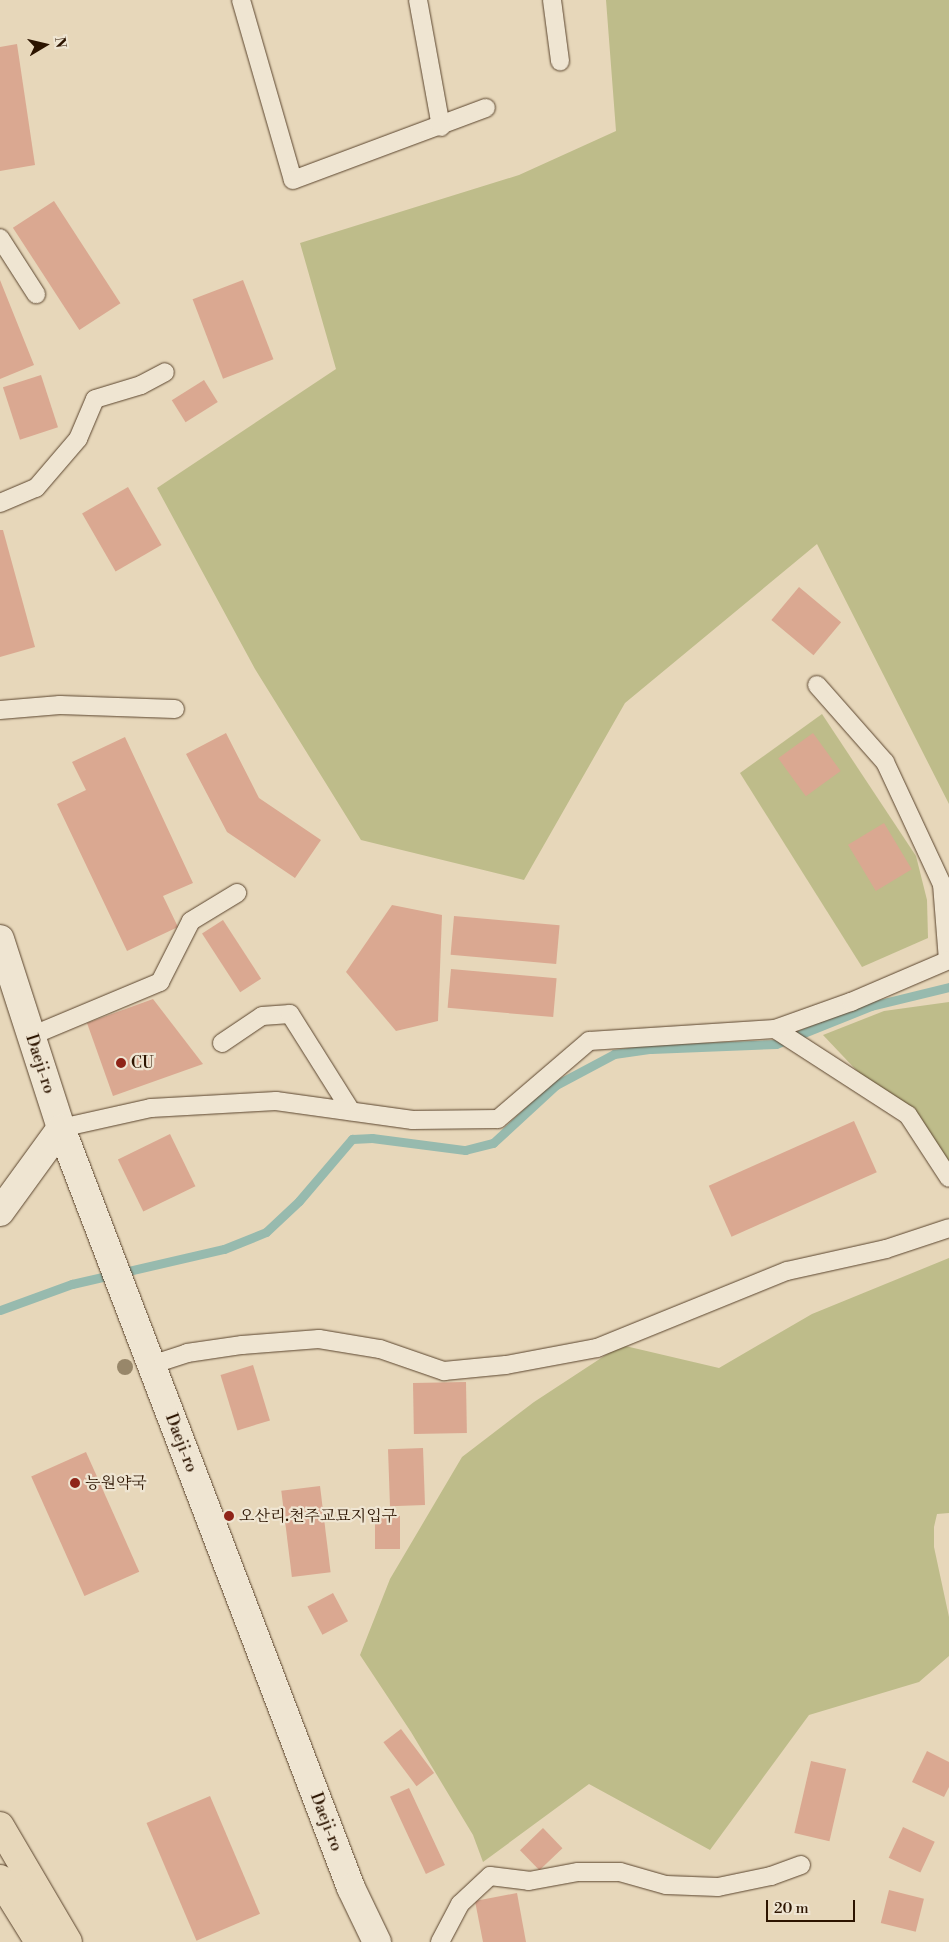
<!DOCTYPE html>
<meta charset="utf-8">
<style>
body{margin:0}
#map{position:relative;width:949px;height:1942px;overflow:hidden;background:#e7d7ba;font-family:"Libre Bodoni","Noto Serif KR",serif}
div>[style]{position:absolute}
[style*='--x']{left:calc(var(--x)*1px);top:calc(var(--y)*1px);width:calc(var(--w)*1px);rotate:calc(var(--a)*1deg)}
.green>*{inset:0;background:#bebc8a}
.stream>*{height:9px;margin:-4.5px;padding:0 4.5px;transform-origin:4.5px;border-radius:4.5px;background:#97baae}
.building>*{inset:0;background:#daa891;transform-origin:0 0}
.roads{filter:drop-shadow(0 0 1px #5b452e) drop-shadow(0 0 1px #5b452e)}
.service>*{height:18px;margin:-9px;padding:0 9px;transform-origin:9px;border-radius:9px;background:#efe5d2}
.tertiary>*{height:28px;margin:-14px;padding:0 14px;transform-origin:14px;border-radius:14px;background:#efe5d2}
.secondary>*{height:28px;margin:-14px;padding:0 14px;transform-origin:14px;border-radius:14px;background:#efe5d2}
.trunk>*{height:28px;margin:-14px;padding:0 14px;transform-origin:14px;border-radius:14px;background:#e7d7ba}
.trees>*{width:16px;height:16px;margin:-8px;border-radius:50%;background:#98876a}
.dots>*{width:14px;height:14px;translate:-50% -50%;box-sizing:border-box;border:2px solid #efe5d2;border-radius:50%}
span{translate:-50% -50%;white-space:nowrap;text-align:center;line-height:1.15;-webkit-text-stroke:4.5px #efe5d2;paint-order:stroke}
.poi-label{font-size:16px;color:#2c1400}
.left{translate:0 -50%;text-align:left}
.street-label{font-size:16px;color:#2c1400}
.north{position:absolute;left:20px;top:20px;width:50px;height:50px;-webkit-text-stroke:4px #efe5d2;paint-order:stroke;rotate:81deg;font-size:14px;font-weight:700;line-height:20px;text-align:center;color:#2c1400}
.north::after{content:'';display:block;margin:auto;width:18px;height:22px;background:#2c1400;clip-path:polygon(50% 0,100% 100%,50% 72%,0 100%)}
.scale{position:absolute;left:766px;top:1900px;width:89px;height:22px;box-sizing:border-box;border:2px solid #2c1400;border-top:0;padding-left:6px;font-size:15px;line-height:18px;white-space:nowrap;color:#2c1400;-webkit-text-stroke:4px #efe5d2;paint-order:stroke}
</style>
<div id="map">
<div class="green">
<i style="clip-path:polygon(606px 0,949px 0,949px 804px,817px 544px,625px 703px,524px 880px,361px 840px,255px 669px,157px 488px,336px 369px,300px 243px,519px 175px,616px 131px)"></i>
<i style="clip-path:polygon(822px 714px,916px 856px,927px 900px,928px 938px,862px 967px,740px 773px)"></i>
<i style="clip-path:polygon(949px 1002px,949px 1168px,823px 1035px,884px 1011px)"></i>
<i style="clip-path:polygon(949px 1258px,949px 1513px,937px 1514px,934px 1527px,934px 1547px,949px 1617px,949px 1656px,919px 1682px,809px 1715px,710px 1850px,589px 1784px,483px 1862px,473px 1835px,411px 1732px,360px 1655px,390px 1579px,462px 1457px,534px 1402px,621px 1345px,719px 1368px,812px 1314px)"></i>
</div>
<div class="stream">
<i style="--x:0;--y:1310;--w:77;--a:-19.9"></i>
<i style="--x:72;--y:1284;--w:156;--a:-13"></i>
<i style="--x:224;--y:1249;--w:45;--a:-22"></i>
<i style="--x:266;--y:1232;--w:45;--a:-43.2"></i>
<i style="--x:299;--y:1201;--w:82;--a:-49.5"></i>
<i style="--x:352;--y:1139;--w:20;--a:-3"></i>
<i style="--x:372;--y:1138;--w:94;--a:7.4"></i>
<i style="--x:465;--y:1150;--w:29;--a:-14"></i>
<i style="--x:493;--y:1143;--w:86;--a:-42.6"></i>
<i style="--x:556;--y:1085;--w:66;--a:-28.1"></i>
<i style="--x:614;--y:1054;--w:37;--a:-8"></i>
<i style="--x:651;--y:1049;--w:125;--a:-2.3"></i>
<i style="--x:776;--y:1044;--w:102;--a:-21.8"></i>
<i style="--x:871;--y:1006;--w:80;--a:-13.7"></i>
</div>
<div class="building">
<i style="clip-path:polygon(17px 44px,35px 165px,0 171px,0 47px)"></i>
<i style="left:54px;top:201px;width:122px;height:49px;rotate:57deg"></i>
<i style="clip-path:polygon(0 280px,34px 365px,0 379px)"></i>
<i style="left:243px;top:280px;width:85px;height:54px;rotate:69deg"></i>
<i style="left:41px;top:375px;width:55px;height:40px;rotate:72deg"></i>
<i style="left:204px;top:380px;width:26px;height:38px;rotate:58deg"></i>
<i style="left:128px;top:487px;width:67px;height:53px;rotate:60deg"></i>
<i style="clip-path:polygon(0 530px,3px 530px,35px 647px,0 657px)"></i>
<i style="left:799px;top:587px;width:55px;height:43px;rotate:40deg"></i>
<i style="clip-path:polygon(226px 733px,259px 798px,321px 840px,295px 878px,227px 832px,186px 754px)"></i>
<i style="left:813px;top:733px;width:47px;height:43px;rotate:54deg"></i>
<i style="clip-path:polygon(125px 737px,193px 883px,163px 896px,178px 927px,127px 951px,57px 804px,86px 790px,72px 762px)"></i>
<i style="left:884px;top:823px;width:54px;height:42px;rotate:59deg"></i>
<i style="clip-path:polygon(392px 905px,442px 915px,438px 1021px,396px 1031px,346px 972px)"></i>
<i style="left:454px;top:916px;width:106px;height:39px;rotate:5deg"></i>
<i style="left:223px;top:920px;width:70px;height:25px;rotate:57deg"></i>
<i style="left:451px;top:969px;width:106px;height:39px;rotate:5deg"></i>
<i style="clip-path:polygon(153px 999px,203px 1064px,113px 1096px,87px 1023px)"></i>
<i style="left:854px;top:1121px;width:56px;height:159px;rotate:66deg"></i>
<i style="left:170px;top:1134px;width:58px;height:58px;rotate:64deg"></i>
<i style="left:253px;top:1365px;width:58px;height:34px;rotate:73deg"></i>
<i style="left:466px;top:1382px;width:51px;height:53px;rotate:89deg"></i>
<i style="left:423px;top:1448px;width:57px;height:35px;rotate:88deg"></i>
<i style="left:86px;top:1452px;width:131px;height:60px;rotate:66deg"></i>
<i style="left:320px;top:1486px;width:87px;height:39px;rotate:83deg"></i>
<i style="left:400px;top:1516px;width:33px;height:25px;rotate:90deg"></i>
<i style="left:333px;top:1593px;width:32px;height:29px;rotate:62deg"></i>
<i style="left:401px;top:1729px;width:55px;height:22px;rotate:53deg"></i>
<i style="clip-path:polygon(927px 1751px,949px 1762px,949px 1787px,944px 1797px,912px 1782px)"></i>
<i style="left:811px;top:1761px;width:36px;height:74px;rotate:13deg"></i>
<i style="left:409px;top:1788px;width:85px;height:21px;rotate:65deg"></i>
<i style="left:210px;top:1796px;width:128px;height:69px;rotate:67deg"></i>
<i style="left:903px;top:1827px;width:35px;height:34px;rotate:25deg"></i>
<i style="left:543px;top:1828px;width:28px;height:32px;rotate:46deg"></i>
<i style="left:889px;top:1890px;width:36px;height:34px;rotate:14deg"></i>
<i style="clip-path:polygon(517px 1893px,526px 1942px,483px 1942px,475px 1901px)"></i>
</div>
<div class="roads">
<div class="service">
<i style="--x:241;--y:0;--w:187;--a:73.9"></i>
<i style="--x:293;--y:180;--w:206;--a:-20.5"></i>
<i style="--x:418;--y:0;--w:129;--a:79.7"></i>
<i style="--x:552;--y:0;--w:62;--a:82.5"></i>
<i style="--x:0;--y:238;--w:67;--a:57.3"></i>
<i style="--x:0;--y:503;--w:39;--a:-23"></i>
<i style="--x:36;--y:488;--w:65;--a:-49.4"></i>
<i style="--x:78;--y:439;--w:43;--a:-67"></i>
<i style="--x:95;--y:399;--w:48;--a:-16.9"></i>
<i style="--x:141;--y:385;--w:27;--a:-28"></i>
<i style="--x:817;--y:685;--w:103;--a:48.6"></i>
<i style="--x:885;--y:762;--w:135;--a:65"></i>
<i style="--x:942;--y:884;--w:76;--a:85.5"></i>
<i style="--x:0;--y:710;--w:60;--a:-4.8"></i>
<i style="--x:60;--y:705;--w:115;--a:2"></i>
<i style="--x:775;--y:1029;--w:158;--a:32.9"></i>
<i style="--x:908;--y:1115;--w:75;--a:56.9"></i>
<i style="--x:31;--y:1036;--w:140;--a:-22.7"></i>
<i style="--x:160;--y:982;--w:68;--a:-63.1"></i>
<i style="--x:191;--y:921;--w:54;--a:-31.3"></i>
<i style="--x:222;--y:1043;--w:48;--a:-34"></i>
<i style="--x:262;--y:1016;--w:28;--a:-4"></i>
<i style="--x:290;--y:1014;--w:115;--a:57.8"></i>
<i style="--x:61;--y:1128;--w:92;--a:-12.5"></i>
<i style="--x:151;--y:1108;--w:125;--a:-3.2"></i>
<i style="--x:276;--y:1101;--w:138;--a:7.9"></i>
<i style="--x:413;--y:1120;--w:85;--a:-0.7"></i>
<i style="--x:498;--y:1119;--w:120;--a:-40.6"></i>
<i style="--x:589;--y:1041;--w:186;--a:-3.7"></i>
<i style="--x:775;--y:1029;--w:81;--a:-19.6"></i>
<i style="--x:851;--y:1002;--w:107;--a:-23.2"></i>
<i style="--x:151;--y:1365;--w:38;--a:-18"></i>
<i style="--x:187;--y:1353;--w:56;--a:-8.3"></i>
<i style="--x:242;--y:1345;--w:77;--a:-4.5"></i>
<i style="--x:319;--y:1339;--w:62;--a:9.3"></i>
<i style="--x:380;--y:1349;--w:68;--a:19"></i>
<i style="--x:444;--y:1371;--w:62;--a:-5.5"></i>
<i style="--x:506;--y:1365;--w:93;--a:-10.6"></i>
<i style="--x:597;--y:1348;--w:205;--a:-22.1"></i>
<i style="--x:787;--y:1271;--w:101;--a:-12.5"></i>
<i style="--x:886;--y:1249;--w:66;--a:-18.4"></i>
<i style="--x:440;--y:1942;--w:43;--a:-62.2"></i>
<i style="--x:460;--y:1904;--w:41;--a:-43"></i>
<i style="--x:490;--y:1876;--w:39;--a:7"></i>
<i style="--x:529;--y:1881;--w:50;--a:-10.4"></i>
<i style="--x:578;--y:1872;--w:42;--a:0"></i>
<i style="--x:620;--y:1872;--w:48;--a:15.8"></i>
<i style="--x:666;--y:1885;--w:52;--a:2.2"></i>
<i style="--x:718;--y:1887;--w:54;--a:-11.7"></i>
<i style="--x:771;--y:1876;--w:32;--a:-20"></i>
</div>
<div class="tertiary">
<i style="--x:0;--y:1212;--w:104;--a:-54"></i>
</div>
<div class="secondary">
<i style="--x:0;--y:939;--w:199;--a:72.1"></i>
<i style="--x:61;--y:1128;--w:813;--a:69.11"></i>
<i style="--x:351;--y:1888;--w:60;--a:64.3"></i>
</div>
<div class="trunk">
<i style="--x:0;--y:1826;--w:134;--a:59.6"></i>
<i style="--x:0;--y:1879;--w:74;--a:58.2"></i>
</div>
</div>
<div class="trees">
<i style="left:125px;top:1367px"></i>
</div>
<div class="dots">
<i style="left:121px;top:1063px;background:#8f2418"></i>
<i style="left:75px;top:1483px;background:#8f2418"></i>
<i style="left:229px;top:1516px;background:#8f2418"></i>
</div>
<div class="poi-label">
<span class="left" style="left:131px;top:1063px">CU</span>
<span class="left" style="left:85px;top:1483px">능원약국</span>
<span class="left" style="left:239px;top:1516px">오산리.천주교묘지입구</span>
</div>
<div class="street-label">
<span style="left:40px;top:1064px;rotate:72deg">Daeji-ro</span>
<span style="left:181px;top:1443px;rotate:69deg">Daeji-ro</span>
<span style="left:326px;top:1822px;rotate:69deg">Daeji-ro</span>
</div>
<div class="north">N</div>
<div class="scale">20 m</div>
</div>
